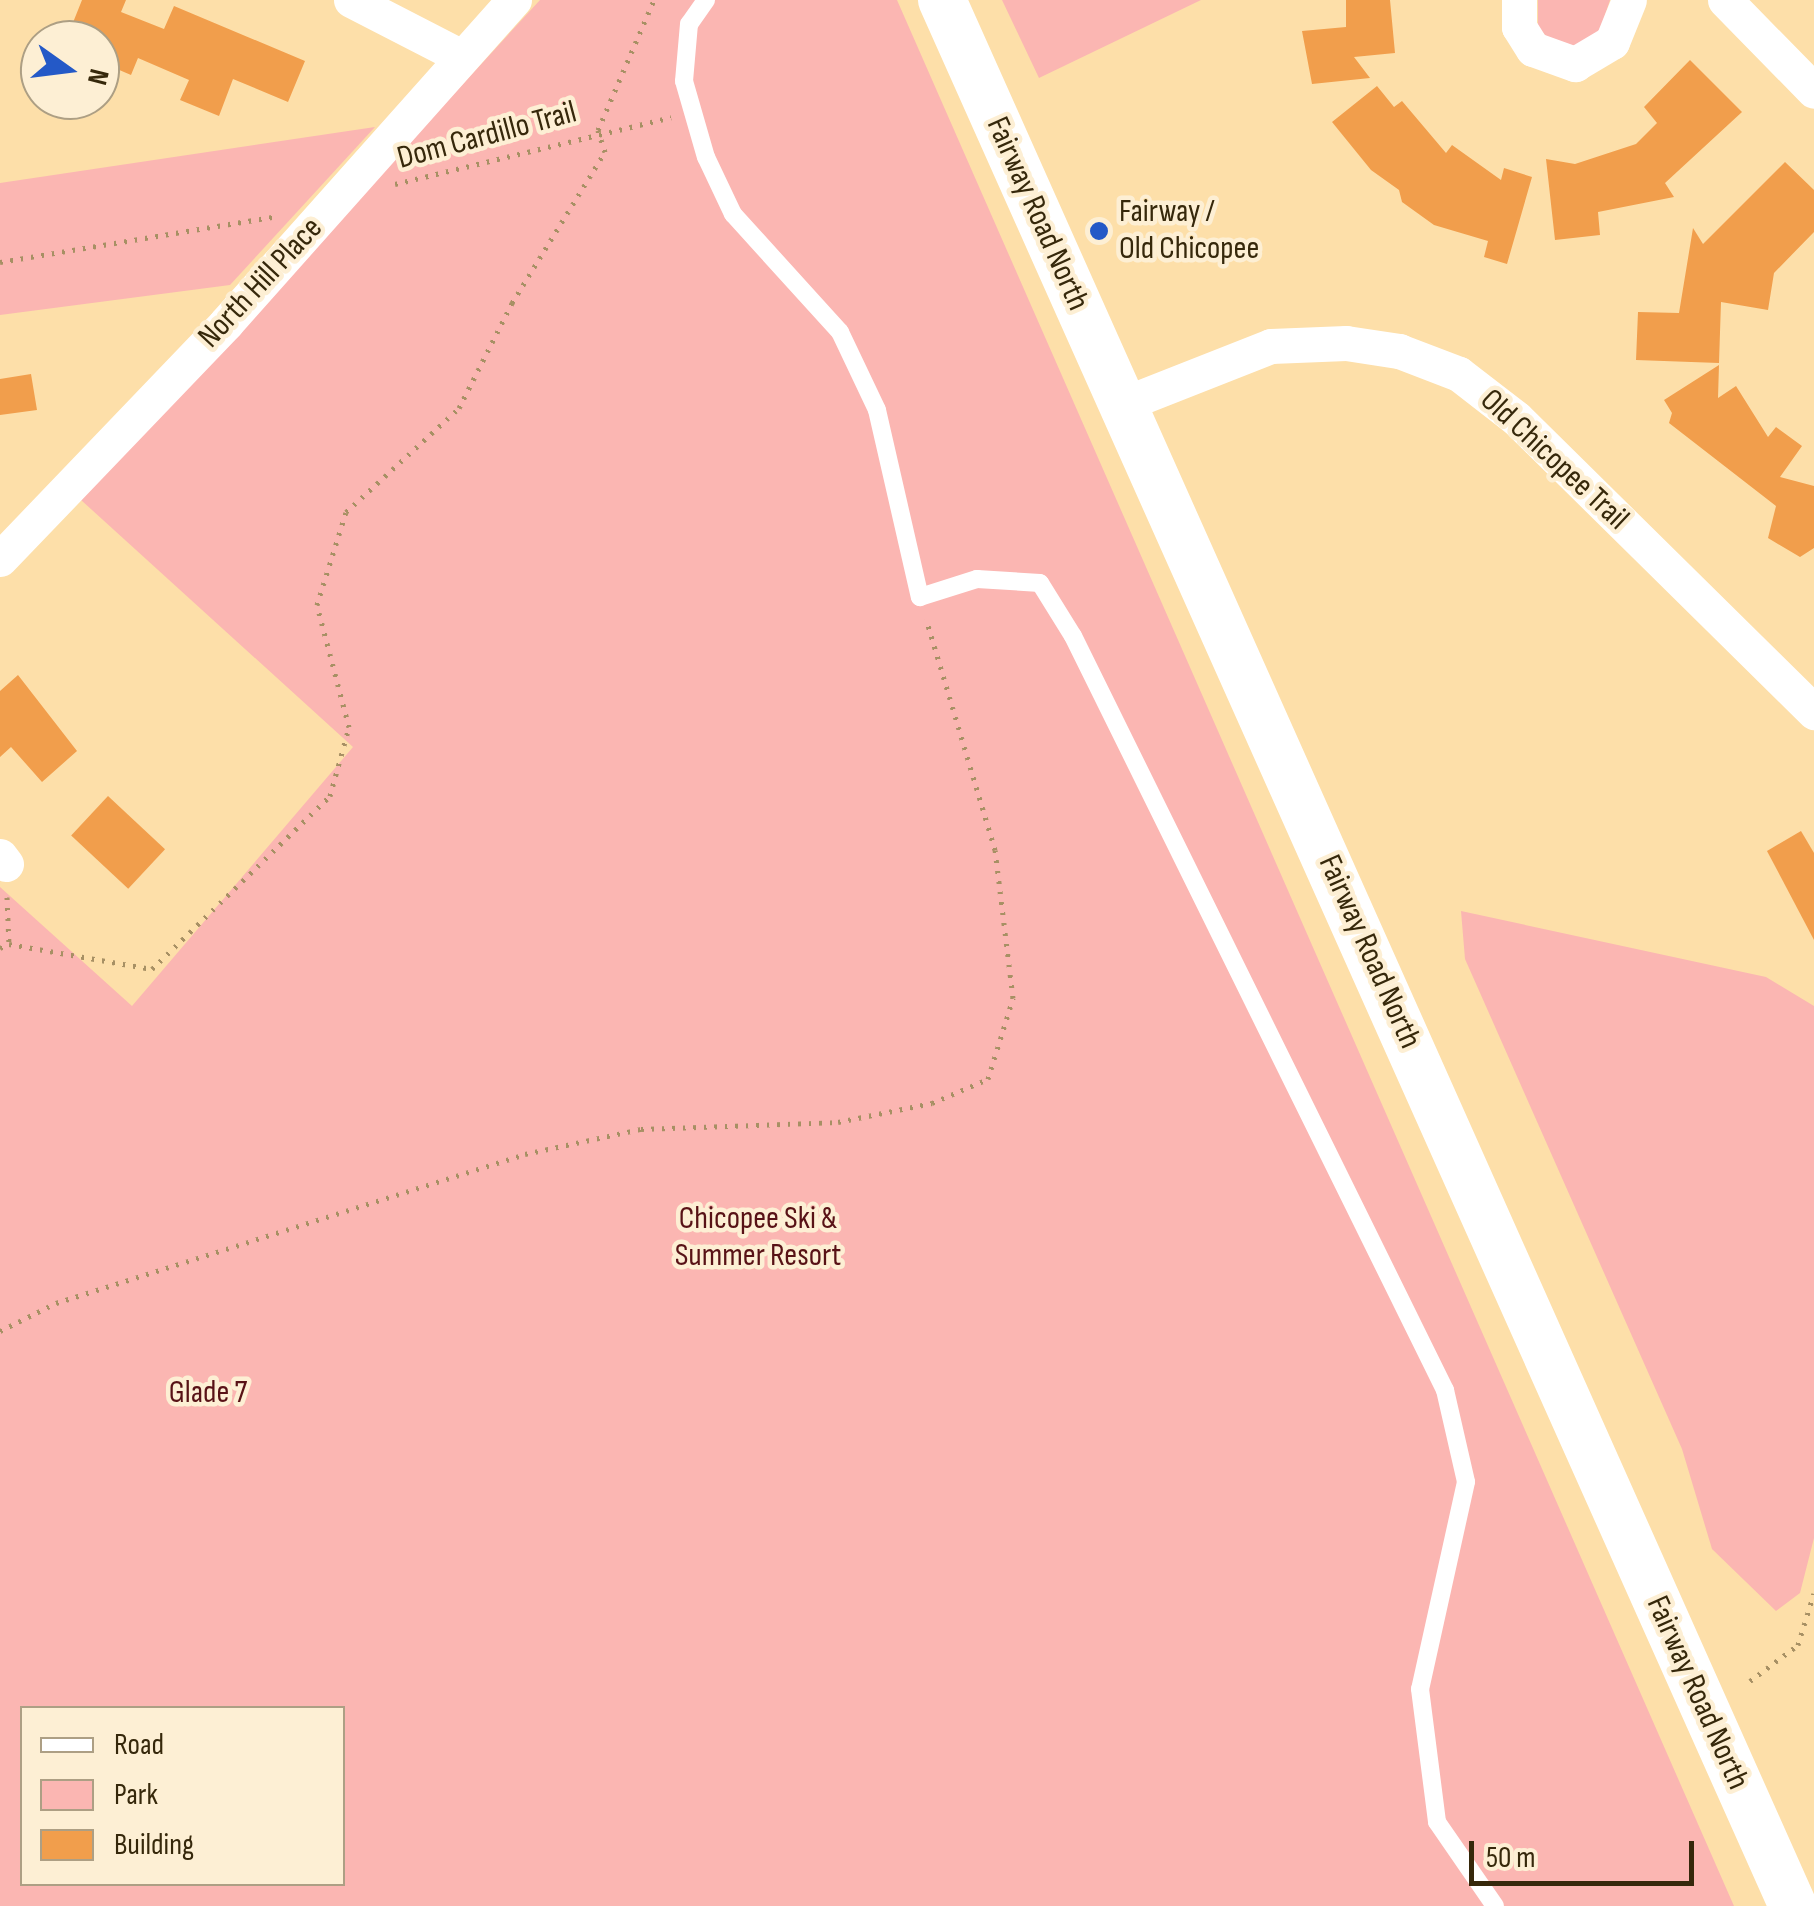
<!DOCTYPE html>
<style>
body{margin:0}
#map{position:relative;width:1814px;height:1906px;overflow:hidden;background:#fddfa9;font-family:"Sofia Sans Condensed",sans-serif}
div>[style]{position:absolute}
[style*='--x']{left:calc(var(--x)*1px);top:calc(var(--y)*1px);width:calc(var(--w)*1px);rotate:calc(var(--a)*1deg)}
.green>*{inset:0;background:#fbb6b2}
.building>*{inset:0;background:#f19e4c;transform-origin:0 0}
.path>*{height:5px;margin-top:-2.5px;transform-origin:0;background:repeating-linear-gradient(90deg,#a79064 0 2.5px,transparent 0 10.5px)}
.lane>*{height:18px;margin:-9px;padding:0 9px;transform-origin:9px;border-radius:9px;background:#fff}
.street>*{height:35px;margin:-17.5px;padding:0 17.5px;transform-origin:17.5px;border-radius:17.5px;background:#fff}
.secondary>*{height:48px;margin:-24px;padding:0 24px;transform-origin:24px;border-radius:24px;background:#fff}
.dots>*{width:28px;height:28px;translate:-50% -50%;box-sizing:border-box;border:5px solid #fdefd4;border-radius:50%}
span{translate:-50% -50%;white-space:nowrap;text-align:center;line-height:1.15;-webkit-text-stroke:9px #fdefd4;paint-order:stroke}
.street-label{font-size:32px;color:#36280b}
.poi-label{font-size:32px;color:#36280b}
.left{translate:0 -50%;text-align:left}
.park-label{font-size:32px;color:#581216}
.legend{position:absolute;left:20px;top:1706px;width:325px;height:180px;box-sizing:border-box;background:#fdefd4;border:2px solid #ad9f84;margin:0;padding:12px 18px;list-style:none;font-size:30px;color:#36280b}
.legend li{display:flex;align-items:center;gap:20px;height:50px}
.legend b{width:50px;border:2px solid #ad9f84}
.north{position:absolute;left:20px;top:20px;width:100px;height:100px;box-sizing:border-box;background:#fdefd4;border:2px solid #ad9f84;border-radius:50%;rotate:104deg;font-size:28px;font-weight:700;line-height:40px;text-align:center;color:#36280b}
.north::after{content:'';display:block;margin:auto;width:35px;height:45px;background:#2459c7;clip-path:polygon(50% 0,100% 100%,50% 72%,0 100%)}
.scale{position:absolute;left:1469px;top:1841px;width:225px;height:45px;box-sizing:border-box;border:5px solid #36280b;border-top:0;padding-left:12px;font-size:30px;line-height:35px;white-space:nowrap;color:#36280b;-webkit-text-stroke:8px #fdefd4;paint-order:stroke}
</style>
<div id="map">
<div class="green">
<i style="clip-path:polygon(evenodd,540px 0,897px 0,1734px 1906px,0 1906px,0 887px,132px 1006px,353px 747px,81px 500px,540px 0,22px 1708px,342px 1708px,342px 1884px,22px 1884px,22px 1708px)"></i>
<i style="clip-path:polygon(1002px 0,1201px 0,1039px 78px)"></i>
<i style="clip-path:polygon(1538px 0,1610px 0,1599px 33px,1573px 48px,1551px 42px,1538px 27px)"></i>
<i style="clip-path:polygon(375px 127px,230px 285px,0 315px,0 183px)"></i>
<i style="clip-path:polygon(1461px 911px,1766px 977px,1814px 1006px,1814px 1538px,1800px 1593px,1776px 1611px,1712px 1549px,1682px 1449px,1465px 959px)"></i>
</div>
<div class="building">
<i style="clip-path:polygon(82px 0,126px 0,121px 12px,164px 29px,174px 6px,305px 61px,288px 102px,233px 79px,219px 116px,180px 100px,189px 80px,138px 58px,131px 75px,103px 63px,111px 46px,70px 30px)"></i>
<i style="clip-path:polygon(1346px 0,1390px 0,1395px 53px,1354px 57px,1370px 78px,1312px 84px,1302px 31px,1346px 27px)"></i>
<i style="clip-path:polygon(1690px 60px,1742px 112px,1665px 183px,1674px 197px,1598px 212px,1600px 235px,1555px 240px,1546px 159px,1575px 164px,1636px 144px,1657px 123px,1644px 107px)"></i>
<i style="clip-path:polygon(1377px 86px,1394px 107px,1402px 101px,1446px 153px,1452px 145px,1501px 180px,1504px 168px,1532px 177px,1507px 264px,1484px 257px,1488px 241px,1434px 225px,1402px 202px,1399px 190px,1371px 170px,1332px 122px)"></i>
<i style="clip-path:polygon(1785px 162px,1814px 190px,1814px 232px,1774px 273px,1768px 310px,1721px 302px,1719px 363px,1636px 360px,1638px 312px,1679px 313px,1693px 228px,1703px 244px)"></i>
<i style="clip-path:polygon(1719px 365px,1718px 398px,1736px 386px,1768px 437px,1776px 427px,1802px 446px,1780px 477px,1814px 486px,1814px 548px,1800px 557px,1768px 538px,1776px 506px,1669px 423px,1672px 413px,1664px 400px)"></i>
<i style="clip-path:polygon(31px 374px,37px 410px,0 415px,0 379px)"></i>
<i style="clip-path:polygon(18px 675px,77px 751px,42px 782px,11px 747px,0 757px,0 691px)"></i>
<i style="left:108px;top:796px;width:78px;height:54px;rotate:43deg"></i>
<i style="clip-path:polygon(1801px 831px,1814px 853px,1814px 940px,1767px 851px)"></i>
</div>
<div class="path">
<i style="--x:598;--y:130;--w:142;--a:-66.7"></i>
<i style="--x:395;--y:184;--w:284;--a:-13.6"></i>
<i style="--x:0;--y:262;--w:282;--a:-9.4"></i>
<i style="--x:7;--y:897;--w:47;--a:87.6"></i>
<i style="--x:0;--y:948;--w:10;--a:-24"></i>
<i style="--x:9;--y:944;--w:145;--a:9.9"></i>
<i style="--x:152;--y:969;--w:248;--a:-44.2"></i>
<i style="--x:330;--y:796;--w:72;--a:-74.6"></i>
<i style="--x:349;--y:727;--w:126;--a:-104.7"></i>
<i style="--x:317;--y:605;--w:97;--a:-72.7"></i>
<i style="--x:346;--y:512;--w:154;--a:-42.6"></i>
<i style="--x:459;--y:408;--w:118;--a:-63.2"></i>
<i style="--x:512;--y:303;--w:177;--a:-58.4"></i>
<i style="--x:605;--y:152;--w:23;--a:-108"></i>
<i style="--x:0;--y:1331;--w:63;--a:-26.6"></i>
<i style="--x:56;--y:1303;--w:492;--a:-17.6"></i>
<i style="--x:525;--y:1154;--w:119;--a:-12.2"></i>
<i style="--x:641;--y:1129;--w:197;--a:-2"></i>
<i style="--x:838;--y:1122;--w:96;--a:-11.4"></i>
<i style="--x:932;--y:1103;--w:61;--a:-23.2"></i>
<i style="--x:988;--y:1079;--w:85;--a:-72.8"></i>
<i style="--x:1013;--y:998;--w:149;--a:-96.9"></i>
<i style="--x:995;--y:850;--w:241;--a:-106.6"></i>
<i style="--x:1750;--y:1681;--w:60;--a:-36.9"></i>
<i style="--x:1798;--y:1645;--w:54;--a:-72.9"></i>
</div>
<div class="lane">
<i style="--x:706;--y:0;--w:29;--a:125"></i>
<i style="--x:689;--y:24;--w:57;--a:95"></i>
<i style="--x:684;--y:81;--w:79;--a:73.9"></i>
<i style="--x:706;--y:157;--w:63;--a:64.7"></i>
<i style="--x:733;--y:214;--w:159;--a:47.8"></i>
<i style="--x:840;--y:332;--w:86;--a:64.6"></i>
<i style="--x:877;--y:410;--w:192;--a:77.1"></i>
<i style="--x:920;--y:597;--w:60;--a:-17.5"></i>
<i style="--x:977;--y:579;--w:63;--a:3.6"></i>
<i style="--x:1040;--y:583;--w:62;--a:58.1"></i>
<i style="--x:1073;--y:636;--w:841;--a:63.74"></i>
<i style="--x:1445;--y:1390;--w:94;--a:77.1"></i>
<i style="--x:1466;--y:1482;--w:212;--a:102.5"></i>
<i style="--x:1420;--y:1689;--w:134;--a:82.7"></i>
<i style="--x:1437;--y:1822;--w:102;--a:55.4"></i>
</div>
<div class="street">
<i style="--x:351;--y:0;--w:123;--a:27.2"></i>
<i style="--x:1519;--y:0;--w:27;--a:90"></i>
<i style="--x:1519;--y:27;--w:26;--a:58"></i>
<i style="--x:1533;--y:49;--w:45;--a:19.7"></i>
<i style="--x:1575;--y:64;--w:43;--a:-30.7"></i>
<i style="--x:1612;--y:42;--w:45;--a:-68"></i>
<i style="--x:1725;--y:0;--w:127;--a:45.6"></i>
<i style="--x:1121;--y:405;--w:161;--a:-21.5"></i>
<i style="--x:1271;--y:346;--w:75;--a:-2.3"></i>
<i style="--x:1346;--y:343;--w:54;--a:8.6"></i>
<i style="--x:1399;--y:351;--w:64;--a:21"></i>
<i style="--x:1459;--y:374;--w:72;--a:37.7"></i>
<i style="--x:1516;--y:418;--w:419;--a:44.6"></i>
<i style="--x:0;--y:559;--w:327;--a:-46.2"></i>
<i style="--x:226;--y:323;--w:433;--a:-48.3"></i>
<i style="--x:0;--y:856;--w:10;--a:53"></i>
</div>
<div class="secondary">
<i style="--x:942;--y:0;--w:2087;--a:65.94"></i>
</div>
<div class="dots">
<i style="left:1099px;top:231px;background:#2459c7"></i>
</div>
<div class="street-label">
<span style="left:487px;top:136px;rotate:-15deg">Dom Cardillo Trail</span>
<span style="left:1037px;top:214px;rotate:66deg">Fairway Road North</span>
<span style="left:261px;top:283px;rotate:-47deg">North Hill Place</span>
<span style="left:1554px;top:460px;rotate:43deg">Old Chicopee Trail</span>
<span style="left:1369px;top:952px;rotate:66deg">Fairway Road North</span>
<span style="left:1697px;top:1693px;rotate:66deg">Fairway Road North</span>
</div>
<div class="poi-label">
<span class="left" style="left:1119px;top:231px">Fairway /<br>Old Chicopee</span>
</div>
<div class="park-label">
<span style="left:758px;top:1238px">Chicopee Ski &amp;<br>Summer Resort</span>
<span style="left:208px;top:1393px">Glade 7</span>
</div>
<ul class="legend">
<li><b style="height:12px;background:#fff"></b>Road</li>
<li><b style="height:28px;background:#fbb6b2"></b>Park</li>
<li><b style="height:28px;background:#f19e4c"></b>Building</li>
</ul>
<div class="north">N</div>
<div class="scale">50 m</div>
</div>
